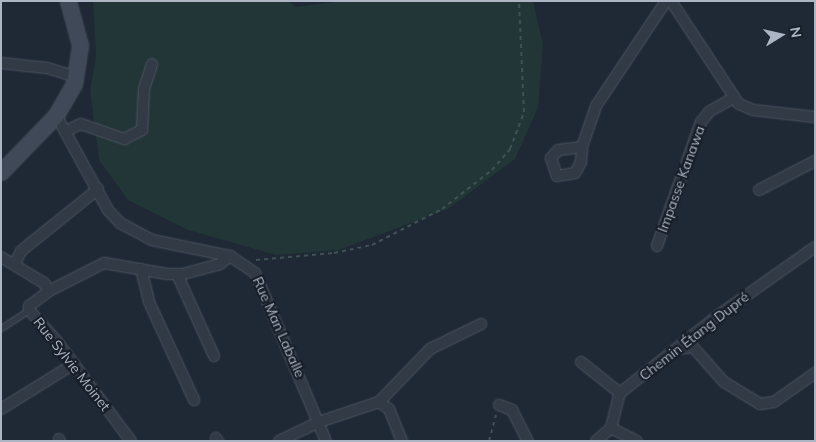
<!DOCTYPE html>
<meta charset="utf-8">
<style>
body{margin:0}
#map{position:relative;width:816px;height:442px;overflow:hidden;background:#1f2835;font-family:Mulish,sans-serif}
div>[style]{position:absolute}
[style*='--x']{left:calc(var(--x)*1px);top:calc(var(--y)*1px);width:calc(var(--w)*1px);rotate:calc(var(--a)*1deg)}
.green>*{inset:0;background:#223537}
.path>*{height:2px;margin-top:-1px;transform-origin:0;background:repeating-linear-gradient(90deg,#3e5153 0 4px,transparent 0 8px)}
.roads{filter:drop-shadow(0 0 1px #4d5561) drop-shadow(0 0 1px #4d5561)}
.service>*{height:5px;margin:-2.5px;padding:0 2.5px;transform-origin:2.5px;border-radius:2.5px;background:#323a45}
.minor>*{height:10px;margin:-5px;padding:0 5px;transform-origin:5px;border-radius:5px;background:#323a45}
.secondary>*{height:15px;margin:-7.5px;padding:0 7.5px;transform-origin:7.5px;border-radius:7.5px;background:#404958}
span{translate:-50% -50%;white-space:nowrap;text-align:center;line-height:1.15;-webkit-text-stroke:4.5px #181f29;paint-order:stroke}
.street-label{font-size:14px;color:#abb5c3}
.frame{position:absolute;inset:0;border:2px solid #abb5c3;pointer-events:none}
.north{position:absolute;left:756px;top:10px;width:50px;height:50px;-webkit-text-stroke:4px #181f29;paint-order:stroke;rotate:80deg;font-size:14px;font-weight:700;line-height:20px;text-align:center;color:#abb5c3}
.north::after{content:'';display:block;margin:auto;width:18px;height:22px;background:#abb5c3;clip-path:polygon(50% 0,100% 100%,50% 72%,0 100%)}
</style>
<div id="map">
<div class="green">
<i style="clip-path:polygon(93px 1px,289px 1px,295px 7px,342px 1px,533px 1px,543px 44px,538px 108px,515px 159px,448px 209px,339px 250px,276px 255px,188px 230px,128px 200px,99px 160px,90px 90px,96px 57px)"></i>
</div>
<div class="path">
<i style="--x:256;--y:260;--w:78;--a:-5.1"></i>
<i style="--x:334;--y:253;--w:39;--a:-12"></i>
<i style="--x:372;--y:245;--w:79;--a:-27.2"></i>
<i style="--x:442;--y:209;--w:63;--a:-38"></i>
<i style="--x:492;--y:170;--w:28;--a:-49"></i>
<i style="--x:510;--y:149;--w:40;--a:-69"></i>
<i style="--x:524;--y:112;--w:111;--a:-92.6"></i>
<i style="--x:489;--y:441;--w:27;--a:-75"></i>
</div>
<div class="roads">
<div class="service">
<i style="--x:1;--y:328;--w:33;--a:-33"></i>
</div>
<div class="minor">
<i style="--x:671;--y:1;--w:123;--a:56.6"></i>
<i style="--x:739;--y:104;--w:15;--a:23"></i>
<i style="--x:753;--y:110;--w:62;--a:6.4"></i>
<i style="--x:1;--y:63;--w:46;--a:6.2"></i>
<i style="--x:47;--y:68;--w:30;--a:17"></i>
<i style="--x:56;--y:115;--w:108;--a:61.3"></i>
<i style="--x:108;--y:210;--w:18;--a:47"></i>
<i style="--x:120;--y:223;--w:36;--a:28"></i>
<i style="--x:152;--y:240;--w:80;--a:11.6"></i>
<i style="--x:230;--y:256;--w:30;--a:34"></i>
<i style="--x:255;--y:273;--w:182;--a:67.1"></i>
<i style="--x:68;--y:130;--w:14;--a:-25"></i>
<i style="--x:81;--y:124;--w:46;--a:19.2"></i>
<i style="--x:124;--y:139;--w:20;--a:-27"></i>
<i style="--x:142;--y:130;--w:41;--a:-87.2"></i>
<i style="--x:144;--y:89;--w:26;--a:-72"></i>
<i style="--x:582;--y:147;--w:24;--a:173"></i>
<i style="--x:558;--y:150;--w:11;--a:131"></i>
<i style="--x:551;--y:158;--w:19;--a:72"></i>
<i style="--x:557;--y:176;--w:18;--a:-9"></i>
<i style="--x:575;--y:173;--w:13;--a:-61"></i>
<i style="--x:581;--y:162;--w:15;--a:-86"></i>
<i style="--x:582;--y:147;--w:43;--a:-71.1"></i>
<i style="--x:596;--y:106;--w:126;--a:-56.3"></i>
<i style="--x:759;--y:190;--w:63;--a:-27.4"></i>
<i style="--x:657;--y:246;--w:132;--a:-70.5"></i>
<i style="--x:701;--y:122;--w:14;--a:-51"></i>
<i style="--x:710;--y:111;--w:26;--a:-29"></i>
<i style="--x:1;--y:257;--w:50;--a:31.2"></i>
<i style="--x:44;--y:283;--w:9;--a:58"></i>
<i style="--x:49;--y:291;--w:25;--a:143"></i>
<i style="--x:29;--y:306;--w:4;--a:90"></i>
<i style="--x:29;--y:310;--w:40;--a:48"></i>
<i style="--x:56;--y:340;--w:126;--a:53.4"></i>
<i style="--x:15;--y:263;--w:13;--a:-63"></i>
<i style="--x:21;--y:251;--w:99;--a:-38.8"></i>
<i style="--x:141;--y:269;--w:34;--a:76"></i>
<i style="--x:149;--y:302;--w:108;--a:65.3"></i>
<i style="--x:177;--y:274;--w:90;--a:65.7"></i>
<i style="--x:49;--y:291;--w:62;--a:-27"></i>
<i style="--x:104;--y:263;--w:64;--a:9.9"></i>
<i style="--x:167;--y:274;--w:16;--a:0"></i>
<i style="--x:183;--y:274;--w:38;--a:-15"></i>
<i style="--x:220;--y:264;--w:13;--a:-39"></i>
<i style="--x:677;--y:349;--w:16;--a:-7"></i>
<i style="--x:693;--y:347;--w:47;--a:48.5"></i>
<i style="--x:724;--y:382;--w:42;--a:31.4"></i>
<i style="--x:760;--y:404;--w:14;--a:-8"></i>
<i style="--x:774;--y:402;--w:50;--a:-35.3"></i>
<i style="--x:581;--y:362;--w:50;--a:38.5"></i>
<i style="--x:379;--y:402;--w:74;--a:-46.1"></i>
<i style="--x:430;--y:349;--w:57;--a:-26.1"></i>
<i style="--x:499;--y:405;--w:14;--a:21"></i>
<i style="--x:512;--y:410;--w:35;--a:63"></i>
<i style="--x:1;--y:409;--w:86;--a:-31.7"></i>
<i style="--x:611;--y:428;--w:29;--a:27"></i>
<i style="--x:216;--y:438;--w:4;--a:56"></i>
<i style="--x:59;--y:439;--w:2;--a:63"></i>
<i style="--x:279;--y:441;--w:44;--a:-25.4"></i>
<i style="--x:319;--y:422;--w:63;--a:-18.4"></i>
<i style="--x:379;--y:402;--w:12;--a:35"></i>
<i style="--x:389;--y:409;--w:35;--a:68"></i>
<i style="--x:596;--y:441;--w:20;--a:-41"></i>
<i style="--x:611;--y:428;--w:36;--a:-76"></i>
<i style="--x:620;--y:393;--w:127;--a:-38.3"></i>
<i style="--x:720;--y:314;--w:116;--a:-35.2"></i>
</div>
<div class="secondary">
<i style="--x:1;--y:172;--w:79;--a:-46"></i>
<i style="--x:56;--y:115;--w:36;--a:-60"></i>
<i style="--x:74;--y:84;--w:39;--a:-81"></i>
<i style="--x:80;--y:45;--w:46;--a:-105.3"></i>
</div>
</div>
<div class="street-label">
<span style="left:681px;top:179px;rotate:-70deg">Impasse Kanawa</span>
<span style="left:279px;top:327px;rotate:66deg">Rue Man Laballe</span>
<span style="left:694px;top:336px;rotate:-38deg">Chemin Étang Dupré</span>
<span style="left:72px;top:364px;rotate:52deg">Rue Sylvie Moinet</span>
</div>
<div class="frame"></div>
<div class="north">N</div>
</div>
